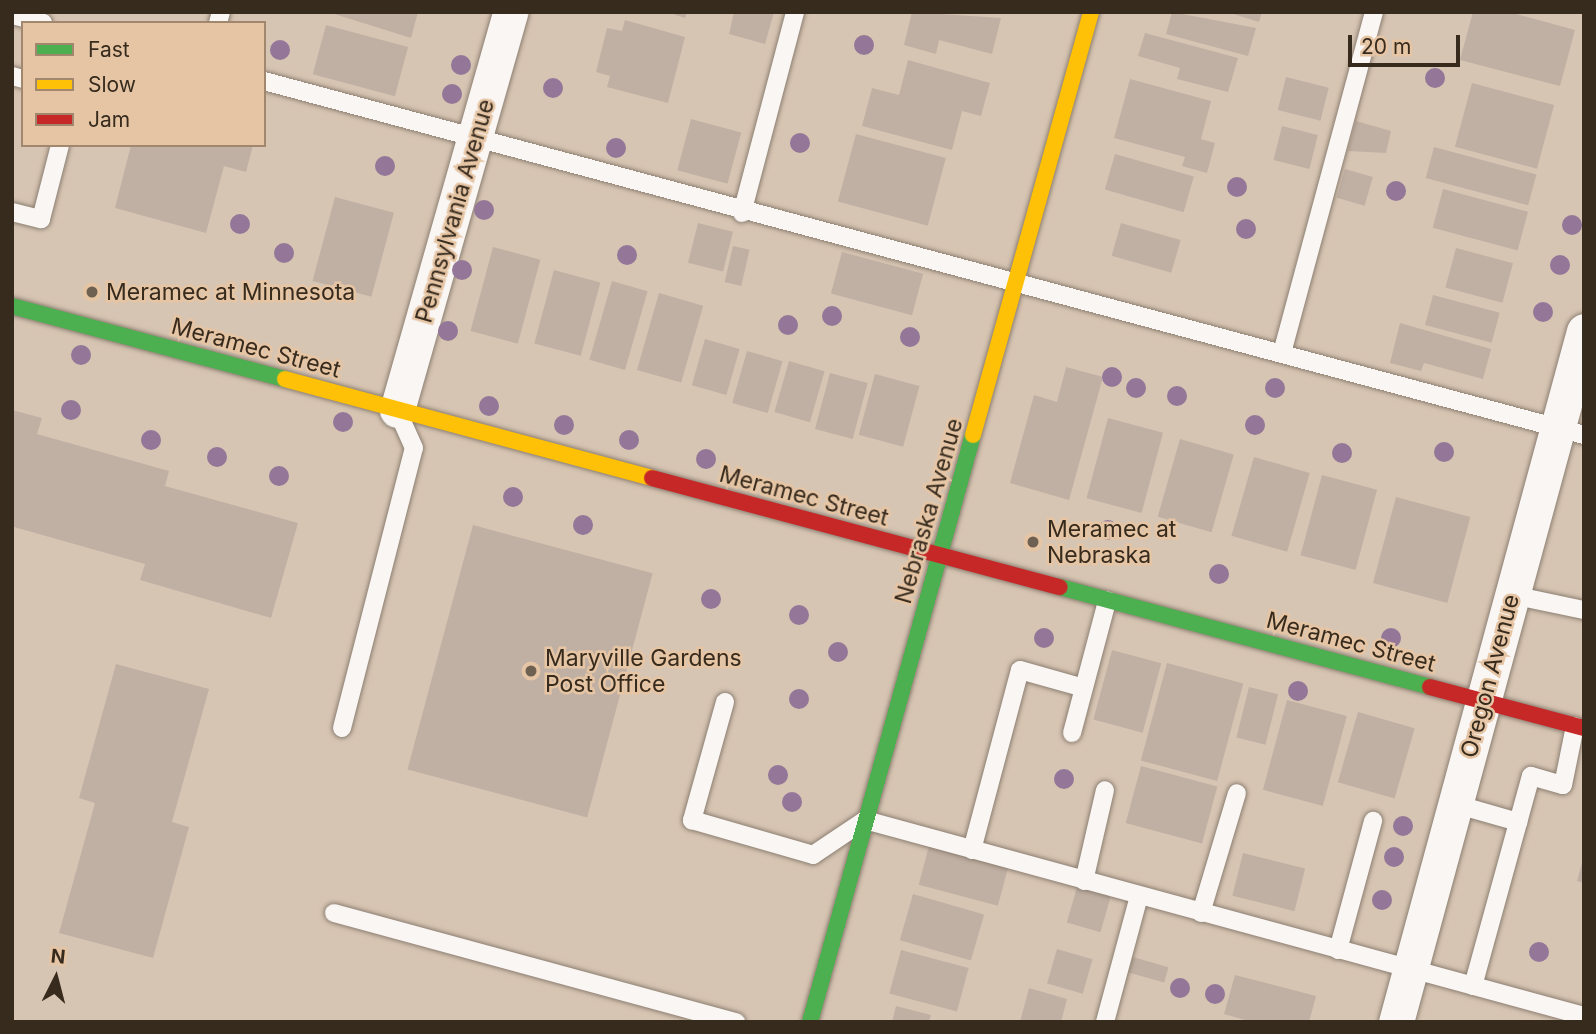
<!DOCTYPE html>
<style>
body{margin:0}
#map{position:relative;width:1596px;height:1034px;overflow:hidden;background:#d7c5b3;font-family:Inter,sans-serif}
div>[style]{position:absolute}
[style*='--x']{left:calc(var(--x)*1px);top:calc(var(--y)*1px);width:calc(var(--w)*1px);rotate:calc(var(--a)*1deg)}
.building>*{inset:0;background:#c0b0a4;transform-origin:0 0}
.roads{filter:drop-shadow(0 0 2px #8c7f71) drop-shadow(0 0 2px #8c7f71)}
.lane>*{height:18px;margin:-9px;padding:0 9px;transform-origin:9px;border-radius:9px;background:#f9f6f4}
.street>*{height:35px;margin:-17.5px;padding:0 17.5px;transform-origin:17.5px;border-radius:17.5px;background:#f9f6f4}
.fast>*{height:16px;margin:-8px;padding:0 8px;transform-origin:8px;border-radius:8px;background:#4caf50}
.slow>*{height:16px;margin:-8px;padding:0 8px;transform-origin:8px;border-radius:8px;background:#ffc107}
.jam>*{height:16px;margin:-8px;padding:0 8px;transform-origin:8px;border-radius:8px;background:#c62828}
.trees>*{width:20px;height:20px;margin:-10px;border-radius:50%;background:#947698}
.dots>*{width:19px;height:19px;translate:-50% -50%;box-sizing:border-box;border:4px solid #e6c5a4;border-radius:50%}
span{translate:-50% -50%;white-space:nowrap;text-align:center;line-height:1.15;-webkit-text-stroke:5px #e6c5a4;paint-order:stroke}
.street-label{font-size:23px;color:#372b1e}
.poi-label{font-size:23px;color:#372b1e}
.left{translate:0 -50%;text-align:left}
.frame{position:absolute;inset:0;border:14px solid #372b1e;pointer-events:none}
.legend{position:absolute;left:21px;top:21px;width:245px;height:126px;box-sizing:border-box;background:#e6c5a4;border:2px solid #a0876e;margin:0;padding:9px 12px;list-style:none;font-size:21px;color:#372b1e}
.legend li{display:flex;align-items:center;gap:14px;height:35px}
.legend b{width:35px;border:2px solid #a0876e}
.north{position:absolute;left:21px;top:943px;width:70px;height:70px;-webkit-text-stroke:5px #e6c5a4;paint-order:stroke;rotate:6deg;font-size:19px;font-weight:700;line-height:28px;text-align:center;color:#372b1e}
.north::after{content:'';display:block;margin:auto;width:24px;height:32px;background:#372b1e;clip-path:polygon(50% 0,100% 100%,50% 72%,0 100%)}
.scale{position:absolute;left:1348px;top:35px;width:112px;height:32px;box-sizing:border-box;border:4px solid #372b1e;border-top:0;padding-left:9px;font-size:21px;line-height:24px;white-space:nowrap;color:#372b1e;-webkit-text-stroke:5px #e6c5a4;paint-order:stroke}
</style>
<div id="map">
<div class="building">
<i style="clip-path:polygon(328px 12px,418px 12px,411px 38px)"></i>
<i style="clip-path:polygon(666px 12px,687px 12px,685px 18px)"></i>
<i style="clip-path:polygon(734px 12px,774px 12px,765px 44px,729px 34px)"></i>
<i style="clip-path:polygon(912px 12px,1001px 18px,992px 54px,939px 40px,936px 54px,904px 45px)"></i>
<i style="clip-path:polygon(1172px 12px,1256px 28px,1248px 56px,1166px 34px)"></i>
<i style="clip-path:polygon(1227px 12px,1262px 12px,1259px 22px)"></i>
<i style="clip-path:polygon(1473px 12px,1509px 12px,1575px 30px,1560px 86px,1460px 60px)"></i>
<i style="clip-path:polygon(625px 20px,685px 37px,668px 103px,607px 87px,610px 76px,596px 72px,607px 28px,622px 31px)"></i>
<i style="left:326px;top:25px;width:85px;height:51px;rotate:15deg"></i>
<i style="clip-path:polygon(1145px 33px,1238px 58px,1228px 92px,1177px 79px,1180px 68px,1138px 56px)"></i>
<i style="clip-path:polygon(908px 60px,990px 83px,981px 116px,962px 111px,952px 150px,862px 126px,872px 88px,899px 95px)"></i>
<i style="left:1286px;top:77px;width:44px;height:34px;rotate:14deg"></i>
<i style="clip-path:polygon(1130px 79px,1211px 101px,1201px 139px,1215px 143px,1207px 173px,1182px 166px,1185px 157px,1114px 138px)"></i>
<i style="left:1472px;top:83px;width:85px;height:66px;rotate:15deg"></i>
<i style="left:691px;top:119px;width:52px;height:53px;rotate:15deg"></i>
<i style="clip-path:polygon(1356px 121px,1391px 131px,1386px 153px,1348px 151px)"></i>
<i style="left:1282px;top:126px;width:37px;height:35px;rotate:14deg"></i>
<i style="left:856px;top:134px;width:93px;height:70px;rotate:15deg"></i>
<i style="clip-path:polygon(131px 145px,253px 145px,246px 172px,224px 166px,206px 233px,115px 208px)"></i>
<i style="left:1434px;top:147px;width:106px;height:32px;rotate:15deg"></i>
<i style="left:1115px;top:154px;width:82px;height:37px;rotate:16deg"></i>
<i style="left:1345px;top:169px;width:29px;height:30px;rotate:16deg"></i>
<i style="left:1443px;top:189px;width:88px;height:40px;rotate:15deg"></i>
<i style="left:335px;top:197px;width:61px;height:87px;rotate:15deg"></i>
<i style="left:698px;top:223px;width:36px;height:41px;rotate:14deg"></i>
<i style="left:1121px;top:223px;width:62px;height:34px;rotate:16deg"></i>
<i style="left:733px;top:246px;width:17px;height:37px;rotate:13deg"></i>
<i style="left:493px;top:247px;width:49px;height:87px;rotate:15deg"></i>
<i style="left:1456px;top:248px;width:59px;height:41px;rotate:15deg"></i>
<i style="left:842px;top:252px;width:84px;height:43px;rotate:15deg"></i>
<i style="left:554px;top:270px;width:48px;height:76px;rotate:15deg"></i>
<i style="left:612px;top:281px;width:37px;height:82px;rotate:16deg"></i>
<i style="left:659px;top:293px;width:46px;height:80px;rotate:16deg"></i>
<i style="left:1433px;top:295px;width:69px;height:31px;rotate:15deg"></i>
<i style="clip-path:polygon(1400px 323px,1491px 349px,1483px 379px,1424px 363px,1421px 371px,1390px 363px)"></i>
<i style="left:705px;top:339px;width:36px;height:48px;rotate:16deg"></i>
<i style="left:747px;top:351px;width:37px;height:54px;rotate:16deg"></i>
<i style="left:789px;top:361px;width:37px;height:53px;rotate:16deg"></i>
<i style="clip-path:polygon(1066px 367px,1103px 377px,1069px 500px,1010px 483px,1034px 395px,1057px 402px)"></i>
<i style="left:830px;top:373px;width:39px;height:58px;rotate:15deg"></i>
<i style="left:875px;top:374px;width:46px;height:63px;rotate:15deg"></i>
<i style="clip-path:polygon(12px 410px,42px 418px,37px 434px,169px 471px,165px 486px,298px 523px,271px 618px,140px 580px,145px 564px,14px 527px)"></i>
<i style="left:1108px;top:418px;width:57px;height:83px;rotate:15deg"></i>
<i style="left:1180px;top:439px;width:56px;height:81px;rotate:16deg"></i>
<i style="left:1254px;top:457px;width:58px;height:82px;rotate:16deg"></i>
<i style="left:1322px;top:475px;width:57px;height:83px;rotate:15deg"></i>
<i style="left:1396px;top:497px;width:77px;height:89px;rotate:15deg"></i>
<i style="left:473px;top:525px;width:186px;height:253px;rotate:15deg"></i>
<i style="left:1112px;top:650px;width:51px;height:72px;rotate:15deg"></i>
<i style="left:1167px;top:663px;width:79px;height:101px;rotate:15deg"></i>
<i style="clip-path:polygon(116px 664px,209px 689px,172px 822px,189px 827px,153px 958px,59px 933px,95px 803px,79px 798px)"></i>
<i style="left:1249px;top:687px;width:30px;height:52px;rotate:14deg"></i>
<i style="left:1287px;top:700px;width:62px;height:93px;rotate:15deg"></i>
<i style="left:1358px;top:712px;width:59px;height:73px;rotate:16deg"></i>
<i style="left:1141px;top:766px;width:79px;height:59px;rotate:15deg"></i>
<i style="left:929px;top:846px;width:82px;height:40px;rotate:15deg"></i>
<i style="left:1243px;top:853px;width:64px;height:44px;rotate:14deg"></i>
<i style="clip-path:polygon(1583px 860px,1584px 861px,1584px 883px,1577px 881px)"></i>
<i style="left:1077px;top:887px;width:35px;height:37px;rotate:16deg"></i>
<i style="left:913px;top:894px;width:74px;height:48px;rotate:16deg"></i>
<i style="left:1057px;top:949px;width:37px;height:36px;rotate:16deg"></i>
<i style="left:901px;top:950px;width:70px;height:45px;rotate:15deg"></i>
<i style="left:1133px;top:957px;width:37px;height:16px;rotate:16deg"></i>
<i style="clip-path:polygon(1235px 975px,1316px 996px,1309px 1022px,1252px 1022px,1224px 1014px)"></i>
<i style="clip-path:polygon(1029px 988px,1067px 999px,1061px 1022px,1020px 1022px)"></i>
<i style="clip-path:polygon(896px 1006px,931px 1015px,929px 1022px,892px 1022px)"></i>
</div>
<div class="roads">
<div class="lane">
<i style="--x:12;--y:15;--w:32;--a:14"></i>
<i style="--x:218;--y:23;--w:11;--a:-75"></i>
<i style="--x:12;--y:76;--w:11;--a:15"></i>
<i style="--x:264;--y:81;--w:1367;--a:15.01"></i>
<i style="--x:12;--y:212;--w:30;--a:14"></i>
<i style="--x:41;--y:219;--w:76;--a:-75.6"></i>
<i style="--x:742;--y:213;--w:208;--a:-75.2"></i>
<i style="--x:1282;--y:353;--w:353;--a:-74.9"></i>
<i style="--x:1512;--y:595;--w:74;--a:11.8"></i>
<i style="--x:725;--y:702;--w:123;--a:105.6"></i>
<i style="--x:692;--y:820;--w:126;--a:16.1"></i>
<i style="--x:813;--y:855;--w:63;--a:-33.9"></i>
<i style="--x:865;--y:820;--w:745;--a:15.25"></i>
<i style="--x:342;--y:728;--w:289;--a:-75.6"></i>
<i style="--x:414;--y:448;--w:42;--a:-114.1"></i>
<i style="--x:1072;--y:733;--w:137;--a:-75.1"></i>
<i style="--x:1455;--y:804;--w:66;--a:15.9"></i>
<i style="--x:972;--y:850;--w:186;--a:-75.1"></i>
<i style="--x:1020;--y:670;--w:66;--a:15.7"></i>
<i style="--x:1084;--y:881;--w:93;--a:-77"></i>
<i style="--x:334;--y:913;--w:417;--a:15.2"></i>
<i style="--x:1201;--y:913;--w:125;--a:-73.3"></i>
<i style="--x:1338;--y:950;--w:134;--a:-74.8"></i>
<i style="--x:1473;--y:986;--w:218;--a:-74.6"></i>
<i style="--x:1531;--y:776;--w:33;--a:16"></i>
<i style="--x:1563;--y:785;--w:60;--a:-78.5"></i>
<i style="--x:1105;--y:1022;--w:131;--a:-74.9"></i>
</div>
<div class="street">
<i style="--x:397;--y:410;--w:414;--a:-74.1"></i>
<i style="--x:1396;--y:1022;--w:716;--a:-74.78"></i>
</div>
<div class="fast">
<i style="--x:12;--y:306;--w:283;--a:15"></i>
<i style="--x:1060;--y:587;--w:383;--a:15.1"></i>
<i style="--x:810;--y:1022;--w:609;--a:-74.48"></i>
</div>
<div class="slow">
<i style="--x:285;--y:379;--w:380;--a:15.1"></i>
<i style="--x:973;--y:435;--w:439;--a:-74.4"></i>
</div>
<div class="jam">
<i style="--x:652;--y:478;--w:422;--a:15"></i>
<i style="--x:1430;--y:687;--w:159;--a:14.9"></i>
</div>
</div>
<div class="trees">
<i style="left:864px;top:45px"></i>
<i style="left:280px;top:50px"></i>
<i style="left:461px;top:65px"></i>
<i style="left:1435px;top:78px"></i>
<i style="left:553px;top:88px"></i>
<i style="left:452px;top:94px"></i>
<i style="left:800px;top:143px"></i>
<i style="left:616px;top:148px"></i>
<i style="left:385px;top:166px"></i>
<i style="left:1237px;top:187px"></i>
<i style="left:1396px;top:191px"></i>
<i style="left:484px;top:210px"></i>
<i style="left:240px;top:224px"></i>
<i style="left:1572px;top:225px"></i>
<i style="left:1246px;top:229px"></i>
<i style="left:284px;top:253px"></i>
<i style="left:627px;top:255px"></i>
<i style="left:1560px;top:265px"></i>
<i style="left:462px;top:270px"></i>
<i style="left:1543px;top:312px"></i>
<i style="left:832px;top:316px"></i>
<i style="left:788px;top:325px"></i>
<i style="left:448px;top:331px"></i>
<i style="left:910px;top:337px"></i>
<i style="left:81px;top:355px"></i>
<i style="left:1112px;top:377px"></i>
<i style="left:1136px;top:388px"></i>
<i style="left:1275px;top:388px"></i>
<i style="left:1177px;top:396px"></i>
<i style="left:489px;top:406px"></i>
<i style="left:71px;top:410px"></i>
<i style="left:343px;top:422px"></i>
<i style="left:564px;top:425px"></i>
<i style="left:1255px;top:425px"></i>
<i style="left:151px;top:440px"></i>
<i style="left:629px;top:440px"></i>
<i style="left:1444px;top:452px"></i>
<i style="left:1342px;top:453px"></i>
<i style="left:217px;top:457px"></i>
<i style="left:706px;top:459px"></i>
<i style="left:279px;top:476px"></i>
<i style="left:513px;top:497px"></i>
<i style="left:583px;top:525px"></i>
<i style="left:1108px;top:530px"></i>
<i style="left:1219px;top:574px"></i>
<i style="left:711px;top:599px"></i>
<i style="left:799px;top:615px"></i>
<i style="left:1044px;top:638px"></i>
<i style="left:1391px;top:638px"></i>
<i style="left:838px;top:652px"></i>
<i style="left:1298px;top:691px"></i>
<i style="left:799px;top:699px"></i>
<i style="left:778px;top:775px"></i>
<i style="left:1064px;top:779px"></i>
<i style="left:792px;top:802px"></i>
<i style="left:1403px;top:826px"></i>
<i style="left:1394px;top:857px"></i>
<i style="left:1382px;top:900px"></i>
<i style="left:1539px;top:952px"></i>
<i style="left:1180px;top:988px"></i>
<i style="left:1215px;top:994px"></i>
</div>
<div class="dots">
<i style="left:92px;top:292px;background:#6f6152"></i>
<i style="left:1033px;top:542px;background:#6f6152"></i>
<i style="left:531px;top:671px;background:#6f6152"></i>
</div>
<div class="street-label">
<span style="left:455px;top:211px;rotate:-74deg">Pennsylvania Avenue</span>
<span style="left:256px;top:348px;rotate:15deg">Meramec Street</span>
<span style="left:804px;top:496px;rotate:15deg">Meramec Street</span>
<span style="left:929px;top:511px;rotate:-74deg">Nebraska Avenue</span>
<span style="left:1351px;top:642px;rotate:15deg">Meramec Street</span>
<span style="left:1490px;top:676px;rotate:-75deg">Oregon Avenue</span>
</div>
<div class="poi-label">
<span class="left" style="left:106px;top:292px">Meramec at Minnesota</span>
<span class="left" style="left:1047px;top:542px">Meramec at<br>Nebraska</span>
<span class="left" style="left:545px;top:671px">Maryville Gardens<br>Post Office</span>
</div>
<div class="frame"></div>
<ul class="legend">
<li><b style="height:9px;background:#4caf50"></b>Fast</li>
<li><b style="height:9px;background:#ffc107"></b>Slow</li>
<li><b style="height:9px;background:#c62828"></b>Jam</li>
</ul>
<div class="north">N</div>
<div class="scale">20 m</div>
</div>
